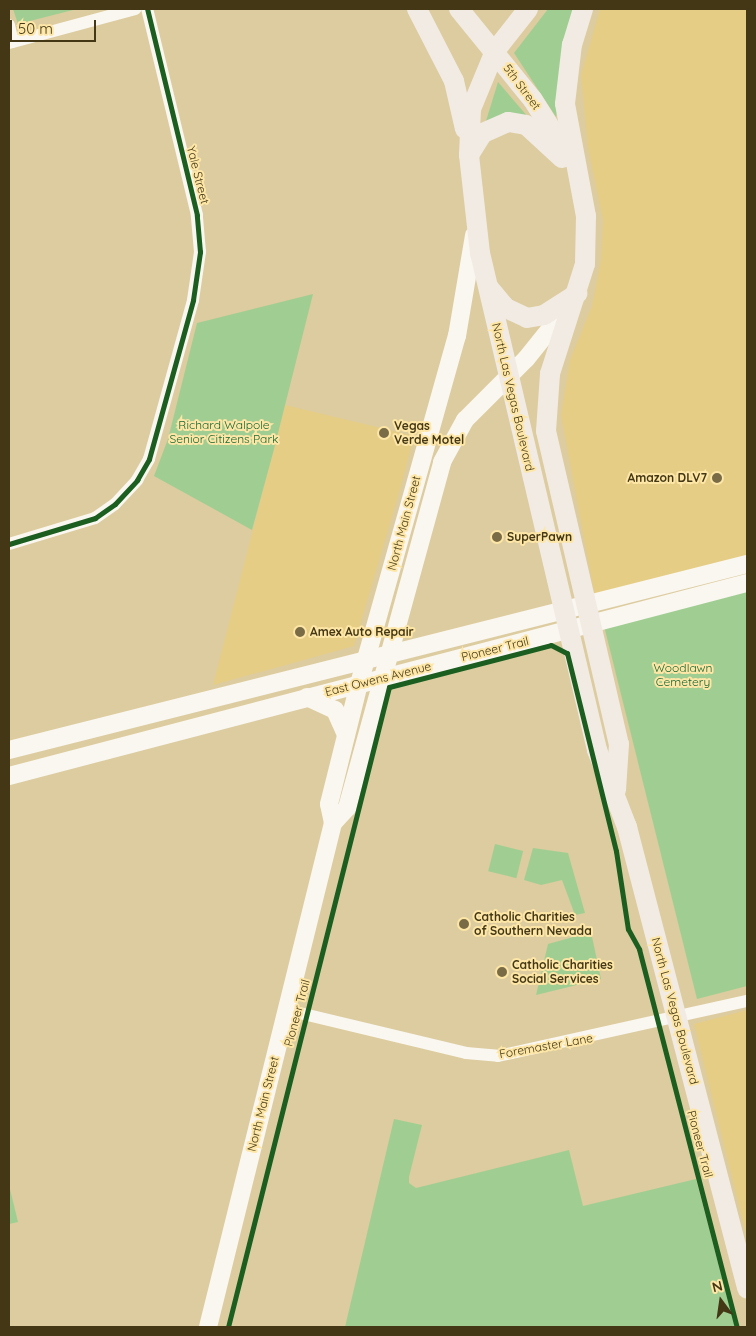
<!DOCTYPE html>
<style>
body{margin:0}
#map{position:relative;width:756px;height:1336px;overflow:hidden;background:#dccc9f;font-family:Quicksand,sans-serif}
div>[style]{position:absolute}
[style*='--x']{left:calc(var(--x)*1px);top:calc(var(--y)*1px);width:calc(var(--w)*1px);rotate:calc(var(--a)*1deg)}
.built>*{inset:0;background:#e5cd86}
.green>*{inset:0;background:#a0ce92;transform-origin:0 0}
.street>*{height:12px;margin:-6px;padding:0 6px;transform-origin:6px;border-radius:6px;background:#faf7f1}
.secondary>*{height:18px;margin:-9px;padding:0 9px;transform-origin:9px;border-radius:9px;background:#faf7f1}
.primary>*{height:20px;margin:-10px;padding:0 10px;transform-origin:10px;border-radius:10px;background:#f2ebe3}
.cycleway>*{height:5px;margin:-2.5px;padding:0 2.5px;transform-origin:2.5px;border-radius:2.5px;background:#1b5e20}
.dots>*{width:14px;height:14px;translate:-50% -50%;box-sizing:border-box;border:2px solid #fde6a6;border-radius:50%}
span{translate:-50% -50%;white-space:nowrap;text-align:center;line-height:1.15;-webkit-text-stroke:4px #fde6a6;paint-order:stroke}
.street-label{font-size:12px;color:#433715}
.park-label{font-size:12px;color:#156832}
.poi-label{font-size:12px;color:#433715;font-weight:700}
.left{translate:0 -50%;text-align:left}
.right{translate:-100% -50%;text-align:right}
.frame{position:absolute;inset:0;border:10px solid #433715;pointer-events:none}
.north{position:absolute;left:696px;top:1276px;width:50px;height:50px;-webkit-text-stroke:4px #fde6a6;paint-order:stroke;rotate:346deg;font-size:14px;font-weight:700;line-height:20px;text-align:center;color:#433715}
.north::after{content:'';display:block;margin:auto;width:18px;height:22px;background:#433715;clip-path:polygon(50% 0,100% 100%,50% 72%,0 100%)}
.scale{position:absolute;left:10px;top:20px;width:86px;height:22px;box-sizing:border-box;border:2px solid #433715;border-top:0;padding-left:6px;font-size:15px;line-height:18px;white-space:nowrap;color:#433715;-webkit-text-stroke:4px #fde6a6;paint-order:stroke}
</style>
<div id="map">
<div class="built">
<i style="clip-path:polygon(600px 9px,747px 9px,747px 559px,595px 597px,561px 415px,570px 360px,592px 306px,601px 260px,603px 220px,588px 147px,581px 75px)"></i>
<i style="clip-path:polygon(285px 405px,414px 436px,401px 486px,354px 646px,213px 685px)"></i>
<i style="clip-path:polygon(747px 1010px,747px 1237px,694px 1024px)"></i>
</div>
<div class="green">
<i style="clip-path:polygon(13px 9px,77px 9px,18px 24px)"></i>
<i style="clip-path:polygon(548px 9px,576px 9px,556px 117px,514px 53px)"></i>
<i style="clip-path:polygon(498px 82px,528px 117px,486px 121px)"></i>
<i style="clip-path:polygon(313px 294px,273px 453px,252px 530px,154px 476px,168px 439px,197px 323px)"></i>
<i style="clip-path:polygon(747px 591px,747px 986px,697px 999px,604px 626px)"></i>
<i style="left:495px;top:844px;width:29px;height:28px;rotate:14deg"></i>
<i style="clip-path:polygon(533px 848px,568px 853px,585px 913px,575px 915px,562px 880px,541px 885px,524px 880px)"></i>
<i style="clip-path:polygon(591px 932px,601px 979px,536px 995px,548px 944px)"></i>
<i style="clip-path:polygon(394px 1119px,422px 1125px,409px 1177px,409px 1183px,416px 1188px,569px 1150px,583px 1206px,696px 1179px,735px 1327px,345px 1327px)"></i>
<i style="clip-path:polygon(9px 1185px,18px 1222px,9px 1224px)"></i>
</div>
<div class="street">
<i style="--x:9;--y:25;--w:17;--a:77"></i>
<i style="--x:9;--y:43;--w:131;--a:-15.1"></i>
<i style="--x:9;--y:544;--w:90;--a:-16.8"></i>
<i style="--x:95;--y:518;--w:24;--a:-35"></i>
<i style="--x:115;--y:504;--w:33;--a:-47"></i>
<i style="--x:137;--y:480;--w:24;--a:-60"></i>
<i style="--x:149;--y:459;--w:165;--a:-74.5"></i>
<i style="--x:193;--y:300;--w:49;--a:-81.7"></i>
<i style="--x:200;--y:252;--w:37;--a:-95"></i>
<i style="--x:197;--y:215;--w:212;--a:-103.6"></i>
<i style="--x:287;--y:1010;--w:184;--a:13.5"></i>
<i style="--x:466;--y:1053;--w:32;--a:5"></i>
<i style="--x:498;--y:1056;--w:255;--a:-12.5"></i>
</div>
<div class="secondary">
<i style="--x:307;--y:697;--w:31;--a:25"></i>
<i style="--x:335;--y:710;--w:27;--a:66"></i>
<i style="--x:9;--y:750;--w:761;--a:-14.15"></i>
<i style="--x:9;--y:776;--w:763;--a:-14.66"></i>
<i style="--x:333;--y:823;--w:21;--a:-47"></i>
<i style="--x:347;--y:808;--w:359;--a:-74.6"></i>
<i style="--x:442;--y:462;--w:48;--a:-61.3"></i>
<i style="--x:465;--y:420;--w:86;--a:-45"></i>
<i style="--x:526;--y:359;--w:70;--a:-51.3"></i>
<i style="--x:208;--y:1327;--w:519;--a:-76.07"></i>
<i style="--x:333;--y:823;--w:19;--a:-102"></i>
<i style="--x:329;--y:804;--w:124;--a:-76"></i>
<i style="--x:359;--y:684;--w:362;--a:-74.3"></i>
<i style="--x:457;--y:336;--w:102;--a:-80.4"></i>
</div>
<div class="primary">
<i style="--x:417;--y:9;--w:81;--a:62.8"></i>
<i style="--x:454;--y:81;--w:49;--a:77.1"></i>
<i style="--x:459;--y:9;--w:117;--a:50.9"></i>
<i style="--x:533;--y:100;--w:64;--a:57.8"></i>
<i style="--x:528;--y:9;--w:53;--a:128.2"></i>
<i style="--x:495;--y:51;--w:63;--a:112.5"></i>
<i style="--x:471;--y:109;--w:46;--a:92.5"></i>
<i style="--x:469;--y:155;--w:99;--a:83.6"></i>
<i style="--x:480;--y:253;--w:511;--a:76.75"></i>
<i style="--x:597;--y:750;--w:83;--a:68.7"></i>
<i style="--x:627;--y:827;--w:477;--a:75.4"></i>
<i style="--x:583;--y:9;--w:37;--a:107"></i>
<i style="--x:572;--y:44;--w:60;--a:96.7"></i>
<i style="--x:565;--y:104;--w:114;--a:79.4"></i>
<i style="--x:586;--y:216;--w:48;--a:91.2"></i>
<i style="--x:585;--y:264;--w:115;--a:107.7"></i>
<i style="--x:550;--y:374;--w:57;--a:94"></i>
<i style="--x:546;--y:431;--w:321;--a:76.9"></i>
<i style="--x:619;--y:744;--w:46;--a:93.7"></i>
<i style="--x:469;--y:155;--w:26;--a:-58"></i>
<i style="--x:483;--y:133;--w:27;--a:-24"></i>
<i style="--x:508;--y:122;--w:18;--a:9"></i>
<i style="--x:526;--y:125;--w:49;--a:42.5"></i>
<i style="--x:489;--y:288;--w:26;--a:50"></i>
<i style="--x:506;--y:308;--w:23;--a:25"></i>
<i style="--x:527;--y:318;--w:17;--a:-10"></i>
<i style="--x:544;--y:315;--w:40;--a:-32.9"></i>
</div>
<div class="cycleway">
<i style="--x:9;--y:544;--w:90;--a:-16.8"></i>
<i style="--x:95;--y:518;--w:24;--a:-35"></i>
<i style="--x:115;--y:504;--w:33;--a:-47"></i>
<i style="--x:137;--y:480;--w:24;--a:-60"></i>
<i style="--x:149;--y:459;--w:165;--a:-74.5"></i>
<i style="--x:193;--y:300;--w:49;--a:-81.7"></i>
<i style="--x:200;--y:252;--w:37;--a:-95"></i>
<i style="--x:197;--y:215;--w:212;--a:-103.6"></i>
<i style="--x:228;--y:1327;--w:660;--a:-75.88"></i>
<i style="--x:389;--y:687;--w:167;--a:-14.5"></i>
<i style="--x:551;--y:645;--w:18;--a:27"></i>
<i style="--x:567;--y:653;--w:204;--a:76.1"></i>
<i style="--x:616;--y:851;--w:79;--a:81.3"></i>
<i style="--x:628;--y:929;--w:23;--a:61"></i>
<i style="--x:639;--y:949;--w:390;--a:75.5"></i>
</div>
<div class="dots">
<i style="left:384px;top:433px;background:#796b45"></i>
<i style="left:717px;top:478px;background:#796b45"></i>
<i style="left:497px;top:537px;background:#796b45"></i>
<i style="left:300px;top:632px;background:#796b45"></i>
<i style="left:464px;top:924px;background:#796b45"></i>
<i style="left:502px;top:972px;background:#796b45"></i>
</div>
<div class="street-label">
<span style="left:522px;top:87px;rotate:53deg">5th Street</span>
<span style="left:198px;top:175px;rotate:76deg">Yale Street</span>
<span style="left:513px;top:397px;rotate:77deg">North Las Vegas Boulevard</span>
<span style="left:404px;top:523px;rotate:-75deg">North Main Street</span>
<span style="left:495px;top:649px;rotate:-14deg">Pioneer Trail</span>
<span style="left:378px;top:679px;rotate:-14deg">East Owens Avenue</span>
<span style="left:675px;top:1011px;rotate:75deg">North Las Vegas Boulevard</span>
<span style="left:297px;top:1013px;rotate:-75deg">Pioneer Trail</span>
<span style="left:546px;top:1046px;rotate:-10deg">Foremaster Lane</span>
<span style="left:263px;top:1104px;rotate:-76deg">North Main Street</span>
<span style="left:700px;top:1144px;rotate:75deg">Pioneer Trail</span>
</div>
<div class="park-label">
<span style="left:224px;top:432px">Richard Walpole<br>Senior Citizens Park</span>
<span style="left:683px;top:675px">Woodlawn<br>Cemetery</span>
</div>
<div class="poi-label">
<span class="left" style="left:394px;top:433px">Vegas<br>Verde Motel</span>
<span class="right" style="left:707px;top:478px">Amazon DLV7</span>
<span class="left" style="left:507px;top:537px">SuperPawn</span>
<span class="left" style="left:310px;top:632px">Amex Auto Repair</span>
<span class="left" style="left:474px;top:924px">Catholic Charities<br>of Southern Nevada</span>
<span class="left" style="left:512px;top:972px">Catholic Charities<br>Social Services</span>
</div>
<div class="frame"></div>
<div class="north">N</div>
<div class="scale">50 m</div>
</div>
